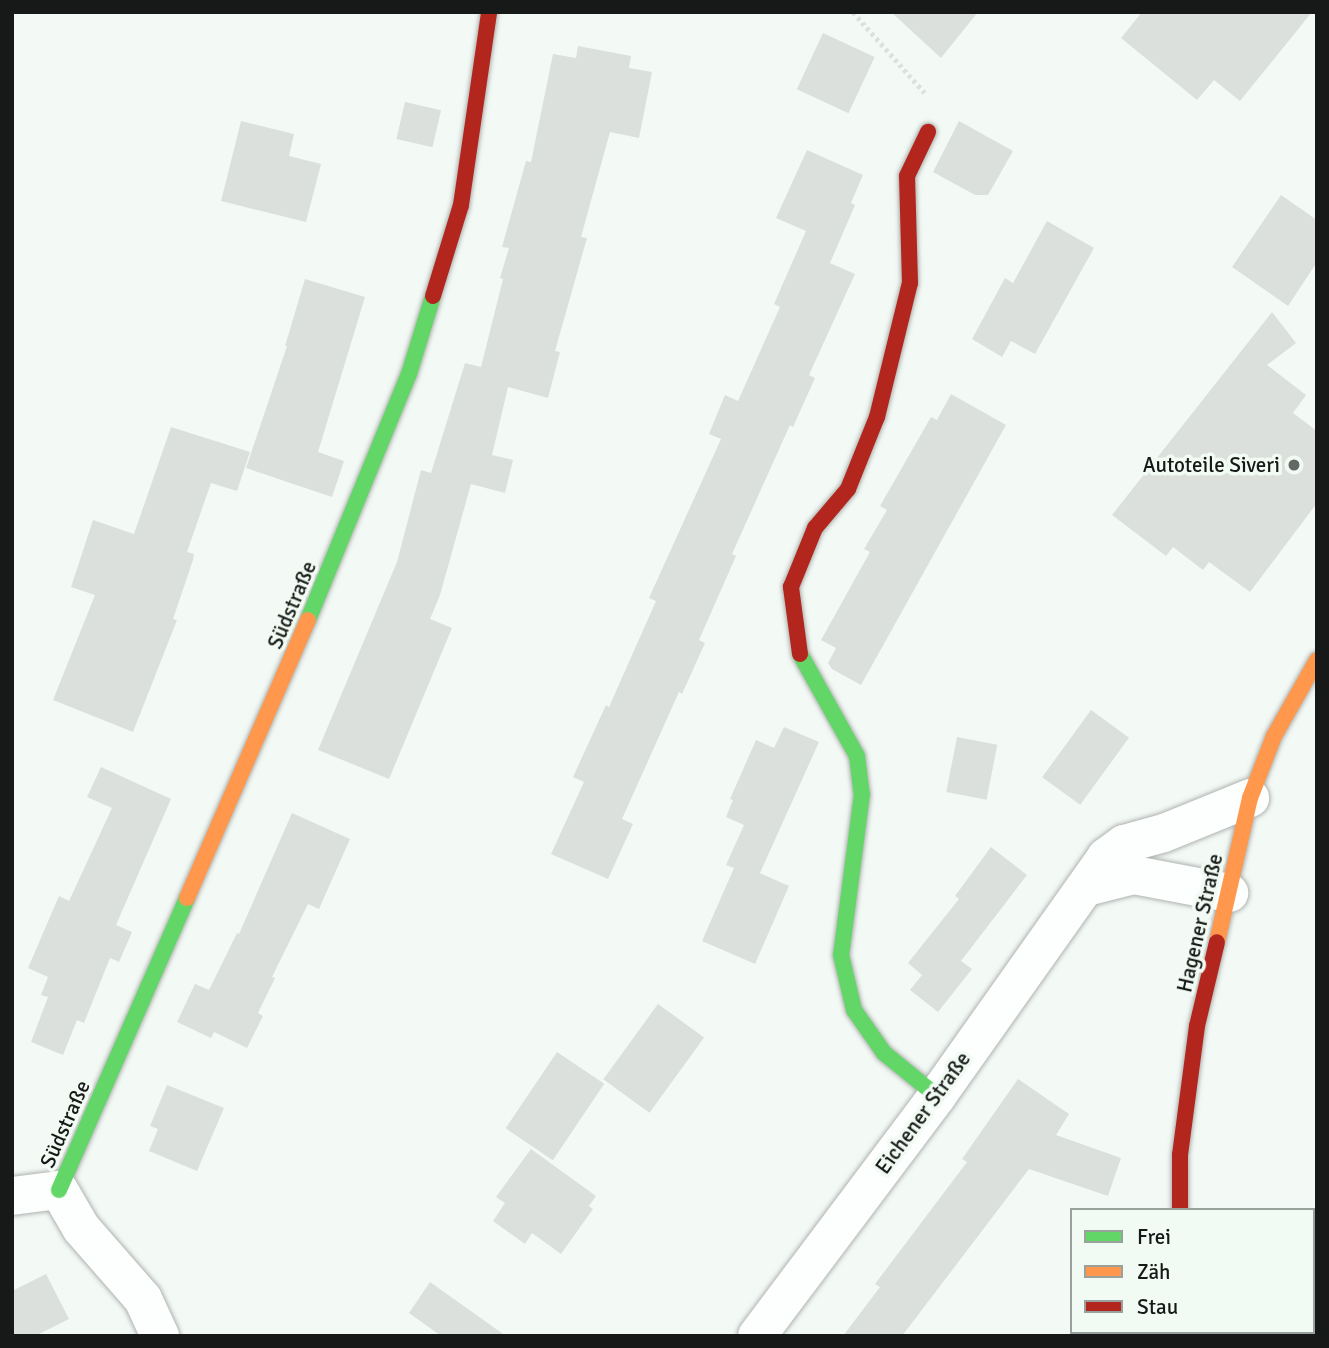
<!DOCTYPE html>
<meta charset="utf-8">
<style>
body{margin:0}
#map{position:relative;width:1329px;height:1348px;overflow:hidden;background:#f3f9f5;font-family:Signika,sans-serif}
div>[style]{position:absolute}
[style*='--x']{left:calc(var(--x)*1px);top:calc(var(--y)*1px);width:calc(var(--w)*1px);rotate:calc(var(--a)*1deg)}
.building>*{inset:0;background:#dce0dd;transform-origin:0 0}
.path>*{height:4.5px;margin-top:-2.25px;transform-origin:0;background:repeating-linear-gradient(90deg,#dee0de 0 3.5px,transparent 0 7px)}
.roads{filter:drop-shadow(0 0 2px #afb3b0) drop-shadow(0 0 2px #afb3b0)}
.street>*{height:38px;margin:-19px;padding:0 19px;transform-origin:19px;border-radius:19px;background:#fdfefe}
.fast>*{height:16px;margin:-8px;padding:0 8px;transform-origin:8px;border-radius:8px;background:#63d668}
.slow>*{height:16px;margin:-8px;padding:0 8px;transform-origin:8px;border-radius:8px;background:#ff974d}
.jam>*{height:16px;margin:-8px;padding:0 8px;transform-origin:8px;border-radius:8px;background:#b3261e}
.dots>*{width:19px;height:19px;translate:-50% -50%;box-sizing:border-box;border:4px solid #f1fbf4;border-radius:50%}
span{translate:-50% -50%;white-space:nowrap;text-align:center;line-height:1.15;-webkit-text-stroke:7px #f1fbf4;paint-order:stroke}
.poi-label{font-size:21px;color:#161917}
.right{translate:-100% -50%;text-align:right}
.street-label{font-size:21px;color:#161917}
.frame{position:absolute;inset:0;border:14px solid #161917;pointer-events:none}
.legend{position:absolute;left:1070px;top:1208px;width:245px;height:126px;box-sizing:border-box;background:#f1fbf4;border:2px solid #99a19c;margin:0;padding:9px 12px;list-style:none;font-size:21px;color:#161917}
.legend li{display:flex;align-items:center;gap:14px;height:35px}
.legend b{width:35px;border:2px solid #99a19c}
</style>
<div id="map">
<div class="building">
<i style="clip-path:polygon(891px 12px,978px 12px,941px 58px)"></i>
<i style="clip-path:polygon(1142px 12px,1312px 12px,1240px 101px,1214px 80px,1197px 100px,1121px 38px)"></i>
<i style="left:823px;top:33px;width:57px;height:62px;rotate:25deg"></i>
<i style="clip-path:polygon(578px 46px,631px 56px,629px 68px,652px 72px,639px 138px,610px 132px,581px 237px,587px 238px,555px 351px,560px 352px,548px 398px,508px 387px,492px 455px,513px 460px,505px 493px,471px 484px,440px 595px,430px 619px,452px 628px,389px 779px,318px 750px,397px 562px,421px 470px,431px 473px,465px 363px,481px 367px,503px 279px,500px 278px,509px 248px,502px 247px,526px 161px,531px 162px,553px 54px,576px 58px)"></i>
<i style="left:405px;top:102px;width:37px;height:38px;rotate:13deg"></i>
<i style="clip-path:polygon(241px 121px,294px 134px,289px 156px,321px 164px,306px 222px,221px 201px)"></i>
<i style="clip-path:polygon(959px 121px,1013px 151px,988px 195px,975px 195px,933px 172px)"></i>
<i style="clip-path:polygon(807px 150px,863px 175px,851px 203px,855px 205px,830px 263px,855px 274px,809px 375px,815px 378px,793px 427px,790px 425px,732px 554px,736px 556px,699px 640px,705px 643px,682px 694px,679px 692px,622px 819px,633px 824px,608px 879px,551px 854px,584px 782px,573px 777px,606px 705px,609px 707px,656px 601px,649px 598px,721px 439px,709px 434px,725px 395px,738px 401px,780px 307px,774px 304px,806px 231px,776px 218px)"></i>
<i style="clip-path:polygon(1281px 195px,1317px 220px,1317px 262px,1288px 306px,1232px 267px)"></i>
<i style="clip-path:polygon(1047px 221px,1094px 248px,1035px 354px,1011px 341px,1002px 357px,972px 339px,1005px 278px,1013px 283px)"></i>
<i style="clip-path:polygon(305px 279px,365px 297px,318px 452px,344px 461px,332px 497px,246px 468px,287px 346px,285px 346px)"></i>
<i style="clip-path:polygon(1272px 312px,1296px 343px,1267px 365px,1306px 395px,1293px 413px,1317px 431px,1317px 503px,1250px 592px,1209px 562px,1203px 570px,1173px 547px,1166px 556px,1112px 515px)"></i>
<i style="clip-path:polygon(951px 394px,1006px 425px,861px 685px,832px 669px,828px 663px,836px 648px,821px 640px,870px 552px,864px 549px,887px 510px,880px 506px,931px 417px,937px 420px)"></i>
<i style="clip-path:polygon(171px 427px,250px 452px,237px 491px,211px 483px,187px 552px,194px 554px,193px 560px,173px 619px,177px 620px,133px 732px,53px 700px,95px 595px,71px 587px,93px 520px,134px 534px)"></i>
<i style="left:1091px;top:710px;width:47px;height:83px;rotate:36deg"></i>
<i style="clip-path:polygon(784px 727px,819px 742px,760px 873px,789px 886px,755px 964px,702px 941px,734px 868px,726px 865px,744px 825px,726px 817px,733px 800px,730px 799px,756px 740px,774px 748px)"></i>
<i style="left:957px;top:737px;width:41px;height:56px;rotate:11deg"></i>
<i style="clip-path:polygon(101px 767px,171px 799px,116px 925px,132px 932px,119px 962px,110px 958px,84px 1023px,77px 1020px,63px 1055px,31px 1042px,48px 997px,41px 995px,48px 977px,28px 968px,59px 896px,69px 901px,112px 808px,87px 797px)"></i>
<i style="clip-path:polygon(292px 813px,350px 839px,319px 909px,308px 904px,272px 977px,275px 978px,258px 1013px,263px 1016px,247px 1048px,214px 1032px,211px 1038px,177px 1022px,195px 984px,209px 990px,237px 933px,239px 934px)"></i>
<i style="clip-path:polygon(991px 847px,1027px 875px,961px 961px,972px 969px,938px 1012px,910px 990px,922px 975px,908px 963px,959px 899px,955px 896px)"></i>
<i style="left:658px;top:1004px;width:57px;height:93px;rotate:36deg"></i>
<i style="left:557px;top:1052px;width:57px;height:92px;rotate:34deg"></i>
<i style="clip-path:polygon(1018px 1079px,1069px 1114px,1056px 1135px,1121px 1158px,1108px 1196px,1029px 1169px,902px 1336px,843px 1336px,880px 1287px,875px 1284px,967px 1162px,962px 1159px)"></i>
<i style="clip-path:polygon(167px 1085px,224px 1108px,197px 1171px,149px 1151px,158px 1129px,150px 1126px)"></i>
<i style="clip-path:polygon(531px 1149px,596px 1196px,589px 1206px,593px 1209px,561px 1254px,532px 1233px,525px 1244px,493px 1221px,505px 1203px,496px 1197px)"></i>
<i style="clip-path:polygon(46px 1274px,69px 1319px,35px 1336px,12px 1336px,12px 1291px)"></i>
<i style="clip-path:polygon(430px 1282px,506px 1336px,441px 1336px,409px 1313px)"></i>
</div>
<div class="path">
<i style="--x:853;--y:12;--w:108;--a:48.4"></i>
</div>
<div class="roads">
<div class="street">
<i style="--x:1086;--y:887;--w:49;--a:-14"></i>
<i style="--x:1134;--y:875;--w:97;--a:10.7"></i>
<i style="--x:12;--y:1196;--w:47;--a:-7.3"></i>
<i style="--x:59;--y:1190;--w:44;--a:59.9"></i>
<i style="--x:81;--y:1228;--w:94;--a:48.9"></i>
<i style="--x:143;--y:1299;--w:41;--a:65.3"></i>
<i style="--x:757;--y:1336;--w:300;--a:-53.1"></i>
<i style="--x:937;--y:1096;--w:293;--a:-54.7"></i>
<i style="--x:1106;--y:857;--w:22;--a:-36"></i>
<i style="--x:1124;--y:844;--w:41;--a:-15.4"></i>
<i style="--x:1164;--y:833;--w:93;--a:-22.1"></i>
</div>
<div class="fast">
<i style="--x:308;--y:620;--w:266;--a:-67.7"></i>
<i style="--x:409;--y:374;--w:82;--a:-72.9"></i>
<i style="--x:800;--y:654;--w:117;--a:60.8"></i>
<i style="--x:857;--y:756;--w:38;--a:83"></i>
<i style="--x:862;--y:794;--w:162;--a:97.4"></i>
<i style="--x:841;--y:955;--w:57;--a:76.7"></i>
<i style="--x:854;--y:1010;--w:52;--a:55.1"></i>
<i style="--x:884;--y:1053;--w:68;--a:39.1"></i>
<i style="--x:59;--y:1190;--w:319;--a:-66.3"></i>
</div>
<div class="slow">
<i style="--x:187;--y:898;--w:303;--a:-66.5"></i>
<i style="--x:1217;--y:942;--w:148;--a:-77.1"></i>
<i style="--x:1250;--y:798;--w:66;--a:-68.8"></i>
<i style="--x:1274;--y:736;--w:87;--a:-60.5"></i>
</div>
<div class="jam">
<i style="--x:433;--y:296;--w:95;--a:-72.9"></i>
<i style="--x:461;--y:205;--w:195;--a:-81.7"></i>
<i style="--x:800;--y:654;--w:68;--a:-97.7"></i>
<i style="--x:791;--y:587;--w:64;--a:-67.9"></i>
<i style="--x:815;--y:528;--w:51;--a:-49.8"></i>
<i style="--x:848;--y:489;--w:78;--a:-68.1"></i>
<i style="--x:877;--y:417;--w:138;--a:-76.2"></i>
<i style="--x:910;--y:283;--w:107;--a:-91.6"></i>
<i style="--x:907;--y:176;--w:49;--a:-64.5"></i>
<i style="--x:1180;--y:1210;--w:55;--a:-90"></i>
<i style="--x:1180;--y:1155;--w:130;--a:-82.5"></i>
<i style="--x:1197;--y:1026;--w:86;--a:-76.6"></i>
<i style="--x:1181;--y:1332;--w:4;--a:90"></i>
</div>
</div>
<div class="dots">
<i style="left:1294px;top:465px;background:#636765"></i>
</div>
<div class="poi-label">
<span class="right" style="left:1280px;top:465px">Autoteile Siveri</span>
</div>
<div class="street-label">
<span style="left:292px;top:605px;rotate:-67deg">Südstraße</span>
<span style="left:1200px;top:923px;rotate:-77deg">Hagener Straße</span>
<span style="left:923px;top:1113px;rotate:-54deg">Eichener Straße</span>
<span style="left:65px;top:1124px;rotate:-66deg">Südstraße</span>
</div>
<div class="frame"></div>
<ul class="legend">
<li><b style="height:9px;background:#63d668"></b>Frei</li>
<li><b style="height:9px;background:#ff974d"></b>Zäh</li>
<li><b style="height:9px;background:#b3261e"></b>Stau</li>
</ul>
</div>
